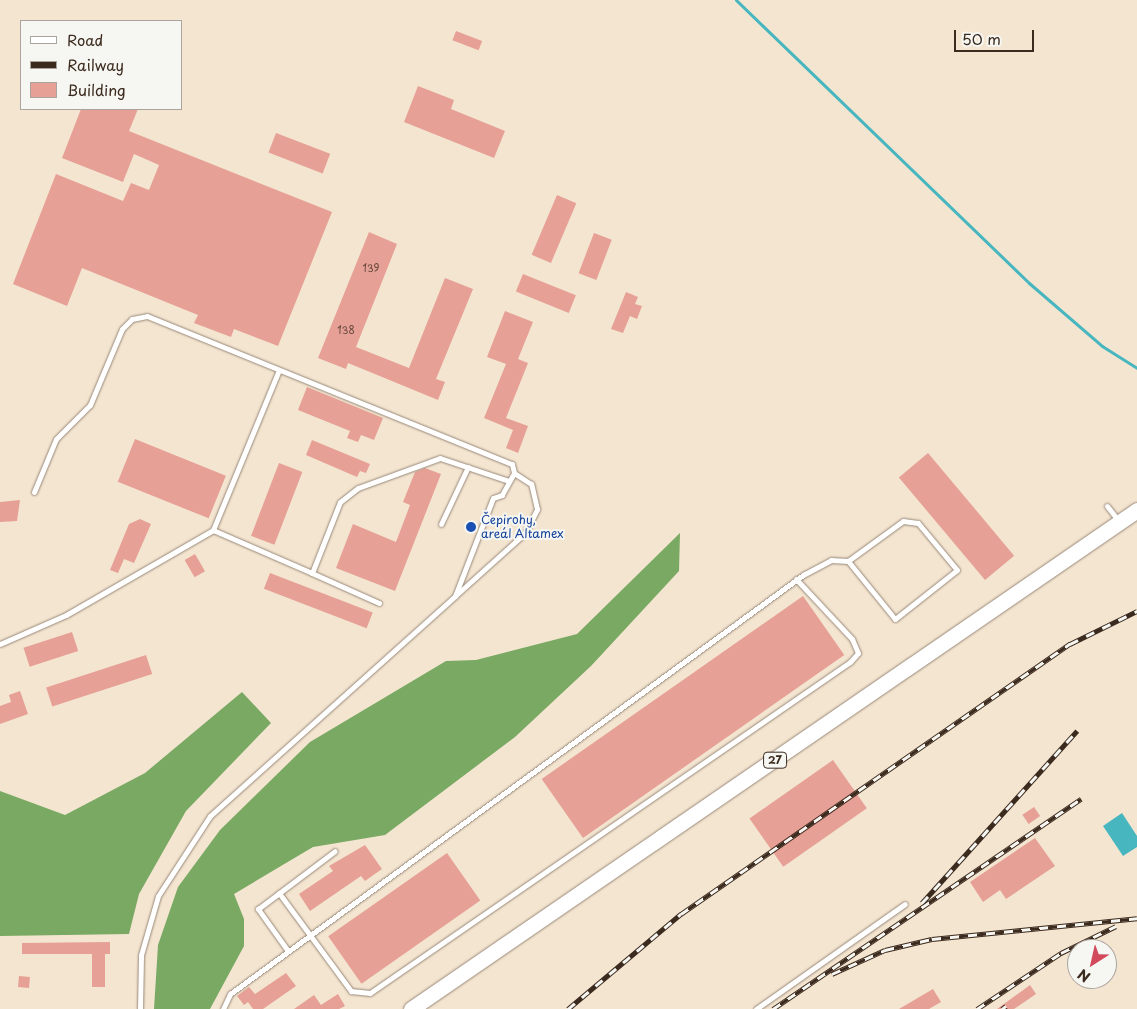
<!DOCTYPE html>
<meta charset="utf-8">
<style>
body{margin:0}
#map{position:relative;width:1137px;height:1009px;overflow:hidden;background:#f4e5d1;font-family:"Playpen Sans",sans-serif}
div>[style]{position:absolute}
[style*='--x']{left:calc(var(--x)*1px);top:calc(var(--y)*1px);width:calc(var(--w)*1px);rotate:calc(var(--a)*1deg)}
.forest>*{inset:0;background:#79a962}
.water>*{inset:0;background:#47b6bf}
.stream>*{height:3px;margin:-1.5px;padding:0 1.5px;transform-origin:1.5px;border-radius:1.5px;background:#47b6bf}
.building>*{inset:0;background:#e6a096;transform-origin:0 0}
.roads{filter:drop-shadow(0 0 1px #988878) drop-shadow(0 0 1px #988878)}
.lane>*{height:5px;margin:-2.5px;padding:0 2.5px;transform-origin:2.5px;border-radius:2.5px;background:#fff}
.primary>*{height:15px;margin:-7.5px;padding:0 7.5px;transform-origin:7.5px;border-radius:7.5px;background:#fff}
.rail>*{height:5px;margin-top:-2.5px;transform-origin:0;background:repeating-linear-gradient(90deg,#f6f6f2 0 9px,#3b2a1e 0 18px);box-sizing:border-box;border-block:1px solid #3b2a1e}
.dots>*{width:14px;height:14px;translate:-50% -50%;box-sizing:border-box;border:2px solid #f6f6f2;border-radius:50%}
span{translate:-50% -50%;white-space:nowrap;text-align:center;line-height:1.15;-webkit-text-stroke:4px #f6f6f2;paint-order:stroke}
.number-label{font-size:10px;color:#66483c}
.number-label span{-webkit-text-stroke-width:0}
.shield-label span{padding:1px 4px;background:#f6f6f2;border:1px solid;border-radius:4px;-webkit-text-stroke-width:0}
.shield-label{font-size:11px;color:#3b2a1e;font-weight:700}
.transit-label{font-size:12px;color:#164399}
.left{translate:0 -50%;text-align:left}
.legend{position:absolute;left:20px;top:20px;width:162px;height:90px;box-sizing:border-box;background:#f6f6f2;border:1px solid #aba49d;margin:0;padding:6px 9px;list-style:none;font-size:15px;color:#3b2a1e}
.legend li{display:flex;align-items:center;gap:10px;height:25px}
.legend b{width:25px;border:1px solid #aba49d}
.north{position:absolute;left:1067px;top:939px;width:50px;height:50px;box-sizing:border-box;background:#f6f6f2;border:1px solid #aba49d;border-radius:50%;rotate:215deg;font-size:14px;font-weight:700;line-height:20px;text-align:center;color:#3b2a1e}
.north::after{content:'';display:block;margin:auto;width:18px;height:22px;background:#d1495b;clip-path:polygon(50% 0,100% 100%,50% 72%,0 100%)}
.scale{position:absolute;left:954px;top:30px;width:80px;height:22px;box-sizing:border-box;border:2px solid #3b2a1e;border-top:0;padding-left:6px;font-size:15px;line-height:18px;white-space:nowrap;color:#3b2a1e;-webkit-text-stroke:4px #f6f6f2;paint-order:stroke}
</style>
<div id="map">
<div class="forest">
<i style="clip-path:polygon(680px 533px,679px 571px,591px 666px,515px 737px,385px 835px,313px 847px,234px 894px,244px 919px,244px 946px,210px 1009px,154px 1009px,158px 945px,178px 887px,220px 830px,310px 742px,446px 661px,476px 660px,577px 634px)"></i>
<i style="clip-path:polygon(242px 692px,271px 723px,186px 811px,139px 894px,129px 934px,0 936px,0 791px,65px 815px,145px 773px)"></i>
</div>
<div class="water">
<i style="clip-path:polygon(1122px 813px,1137px 836px,1137px 847px,1123px 856px,1103px 826px)"></i>
</div>
<div class="stream">
<i style="--x:736;--y:0;--w:407;--a:44"></i>
<i style="--x:1029;--y:283;--w:96;--a:40.8"></i>
<i style="--x:1102;--y:346;--w:41;--a:32.2"></i>
</div>
<div class="building">
<i style="left:456px;top:31px;width:28px;height:10px;rotate:21deg"></i>
<i style="clip-path:polygon(418px 86px,454px 100px,451px 109px,505px 131px,494px 158px,404px 122px)"></i>
<i style="clip-path:polygon(81px 109px,138px 109px,129px 131px,332px 212px,278px 346px,234px 329px,231px 337px,194px 323px,198px 315px,82px 268px,67px 306px,13px 284px,56px 174px,123px 201px,131px 183px,149px 190px,159px 165px,134px 154px,123px 182px,62px 158px)"></i>
<i style="left:276px;top:133px;width:58px;height:21px;rotate:21deg"></i>
<i style="left:557px;top:195px;width:21px;height:65px;rotate:23deg"></i>
<i style="clip-path:polygon(369px 232px,397px 244px,356px 347px,409px 368px,445px 278px,473px 289px,436px 379px,445px 382px,438px 400px,348px 363px,346px 369px,318px 358px)"></i>
<i style="left:594px;top:233px;width:19px;height:43px;rotate:21deg"></i>
<i style="left:523px;top:274px;width:57px;height:19px;rotate:22deg"></i>
<i style="clip-path:polygon(626px 292px,638px 297px,635px 304px,642px 306px,637px 319px,630px 316px,623px 333px,611px 329px)"></i>
<i style="clip-path:polygon(505px 311px,533px 322px,518px 359px,528px 363px,506px 418px,528px 426px,518px 453px,506px 448px,513px 430px,484px 418px,506px 364px,487px 357px)"></i>
<i style="clip-path:polygon(307px 387px,383px 418px,374px 440px,361px 435px,358px 442px,347px 438px,350px 431px,298px 410px)"></i>
<i style="left:135px;top:439px;width:98px;height:46px;rotate:22deg"></i>
<i style="clip-path:polygon(312px 440px,370px 464px,366px 473px,360px 471px,357px 477px,306px 455px)"></i>
<i style="left:928px;top:453px;width:134px;height:38px;rotate:50deg"></i>
<i style="left:279px;top:463px;width:25px;height:78px;rotate:21deg"></i>
<i style="clip-path:polygon(425px 468px,441px 474px,395px 591px,336px 568px,353px 524px,396px 542px,410px 505px,403px 502px,415px 472px)"></i>
<i style="clip-path:polygon(20px 500px,17px 521px,0 522px,0 502px)"></i>
<i style="clip-path:polygon(140px 519px,151px 524px,134px 563px,124px 559px,118px 573px,110px 570px,129px 524px)"></i>
<i style="left:195px;top:554px;width:20px;height:12px;rotate:60deg"></i>
<i style="left:270px;top:573px;width:110px;height:17px;rotate:21deg"></i>
<i style="left:803px;top:596px;width:72px;height:319px;rotate:55deg"></i>
<i style="left:72px;top:632px;width:20px;height:51px;rotate:72deg"></i>
<i style="left:146px;top:655px;width:20px;height:105px;rotate:72deg"></i>
<i style="clip-path:polygon(20px 691px,28px 714px,0 724px,0 706px,11px 702px,9px 695px)"></i>
<i style="left:833px;top:760px;width:59px;height:102px;rotate:55deg"></i>
<i style="left:1034px;top:807px;width:11px;height:14px;rotate:56deg"></i>
<i style="clip-path:polygon(1035px 838px,1055px 866px,1006px 899px,1000px 890px,983px 902px,970px 882px)"></i>
<i style="clip-path:polygon(365px 845px,382px 869px,365px 881px,361px 876px,310px 911px,299px 894px,333px 871px,329px 866px)"></i>
<i style="left:447px;top:853px;width:58px;height:145px;rotate:55deg"></i>
<i style="clip-path:polygon(110px 942px,110px 954px,105px 954px,105px 987px,92px 987px,92px 954px,22px 954px,22px 943px)"></i>
<i style="clip-path:polygon(286px 973px,296px 986px,263px 1009px,253px 1009px,248px 1002px,244px 1005px,237px 996px,249px 987px,255px 994px)"></i>
<i style="left:19px;top:976px;width:11px;height:11px;rotate:5deg"></i>
<i style="clip-path:polygon(1030px 985px,1036px 994px,1014px 1009px,997px 1009px)"></i>
<i style="clip-path:polygon(933px 989px,941px 1002px,929px 1009px,899px 1009px)"></i>
<i style="clip-path:polygon(338px 994px,345px 1006px,339px 1009px,294px 1009px,314px 995px,321px 1005px)"></i>
</div>
<div class="roads">
<div class="lane">
<i style="--x:34;--y:492;--w:57;--a:-67.5"></i>
<i style="--x:56;--y:439;--w:48;--a:-45"></i>
<i style="--x:90;--y:405;--w:82;--a:-67.2"></i>
<i style="--x:122;--y:329;--w:14;--a:-45"></i>
<i style="--x:132;--y:319;--w:15;--a:-11"></i>
<i style="--x:147;--y:316;--w:394;--a:22.1"></i>
<i style="--x:512;--y:464;--w:9;--a:77"></i>
<i style="--x:1107;--y:506;--w:18;--a:52"></i>
<i style="--x:441;--y:524;--w:63;--a:-64.7"></i>
<i style="--x:213;--y:530;--w:108;--a:23.5"></i>
<i style="--x:379;--y:603;--w:73;--a:-155.9"></i>
<i style="--x:312;--y:573;--w:76;--a:-68.5"></i>
<i style="--x:340;--y:502;--w:23;--a:-38"></i>
<i style="--x:358;--y:488;--w:87;--a:-20.1"></i>
<i style="--x:440;--y:458;--w:73;--a:18.4"></i>
<i style="--x:0;--y:644;--w:72;--a:-23.7"></i>
<i style="--x:66;--y:615;--w:170;--a:-30"></i>
<i style="--x:213;--y:530;--w:173;--a:-67.6"></i>
<i style="--x:279;--y:893;--w:122;--a:53.7"></i>
<i style="--x:351;--y:991;--w:19;--a:6"></i>
<i style="--x:370;--y:993;--w:583;--a:-34.59"></i>
<i style="--x:850;--y:662;--w:12;--a:-48"></i>
<i style="--x:858;--y:653;--w:15;--a:-113"></i>
<i style="--x:852;--y:639;--w:82;--a:-133"></i>
<i style="--x:288;--y:951;--w:52;--a:-125.5"></i>
<i style="--x:258;--y:909;--w:96;--a:-37"></i>
<i style="--x:140;--y:1009;--w:54;--a:-88.9"></i>
<i style="--x:141;--y:955;--w:61;--a:-73.9"></i>
<i style="--x:158;--y:896;--w:95;--a:-57"></i>
<i style="--x:210;--y:816;--w:329;--a:-41.9"></i>
<i style="--x:455;--y:596;--w:94;--a:-42"></i>
<i style="--x:525;--y:533;--w:27;--a:-63"></i>
<i style="--x:537;--y:509;--w:26;--a:-103"></i>
<i style="--x:531;--y:484;--w:20;--a:-147"></i>
<i style="--x:514;--y:473;--w:25;--a:119"></i>
<i style="--x:502;--y:495;--w:9;--a:162"></i>
<i style="--x:493;--y:498;--w:105;--a:111.2"></i>
<i style="--x:223;--y:1009;--w:17;--a:-65"></i>
<i style="--x:230;--y:994;--w:710;--a:-36.18"></i>
<i style="--x:803;--y:575;--w:32;--a:-28"></i>
<i style="--x:831;--y:560;--w:17;--a:3"></i>
<i style="--x:848;--y:561;--w:68;--a:-36"></i>
<i style="--x:903;--y:521;--w:15;--a:8"></i>
<i style="--x:918;--y:523;--w:61;--a:50.3"></i>
<i style="--x:957;--y:570;--w:79;--a:141.7"></i>
<i style="--x:895;--y:619;--w:75;--a:-129"></i>
<i style="--x:756;--y:1009;--w:182;--a:-35.2"></i>
</div>
<div class="primary">
<i style="--x:411;--y:1009;--w:881;--a:-34.5"></i>
</div>
</div>
<div class="rail">
<i style="--x:922;--y:903;--w:232;--a:-48"></i>
<i style="--x:832;--y:974;--w:58;--a:-24.4"></i>
<i style="--x:885;--y:950;--w:48;--a:-13.2"></i>
<i style="--x:932;--y:939;--w:206;--a:-5.8"></i>
<i style="--x:568;--y:1009;--w:148;--a:-40.1"></i>
<i style="--x:681;--y:914;--w:474;--a:-34.8"></i>
<i style="--x:1070;--y:644;--w:75;--a:-26.2"></i>
<i style="--x:773;--y:1009;--w:373;--a:-34.3"></i>
<i style="--x:977;--y:1009;--w:101;--a:-33.7"></i>
<i style="--x:1061;--y:953;--w:61;--a:-26.1"></i>
<i style="--x:1002;--y:1009;--w:5;--a:-37"></i>
</div>
<div class="dots">
<i style="left:471px;top:527px;background:#1a4fb4"></i>
</div>
<div class="number-label">
<span style="left:371px;top:268px">139</span>
<span style="left:346px;top:330px">138</span>
</div>
<div class="shield-label">
<span style="left:775px;top:760px">27</span>
</div>
<div class="transit-label">
<span class="left" style="left:481px;top:527px">Čepirohy,<br>areál Altamex</span>
</div>
<ul class="legend">
<li><b style="height:6px;background:#fff"></b>Road</li>
<li><b style="height:6px;background:#3b2a1e"></b>Railway</li>
<li><b style="height:14px;background:#e6a096"></b>Building</li>
</ul>
<div class="north">N</div>
<div class="scale">50 m</div>
</div>
